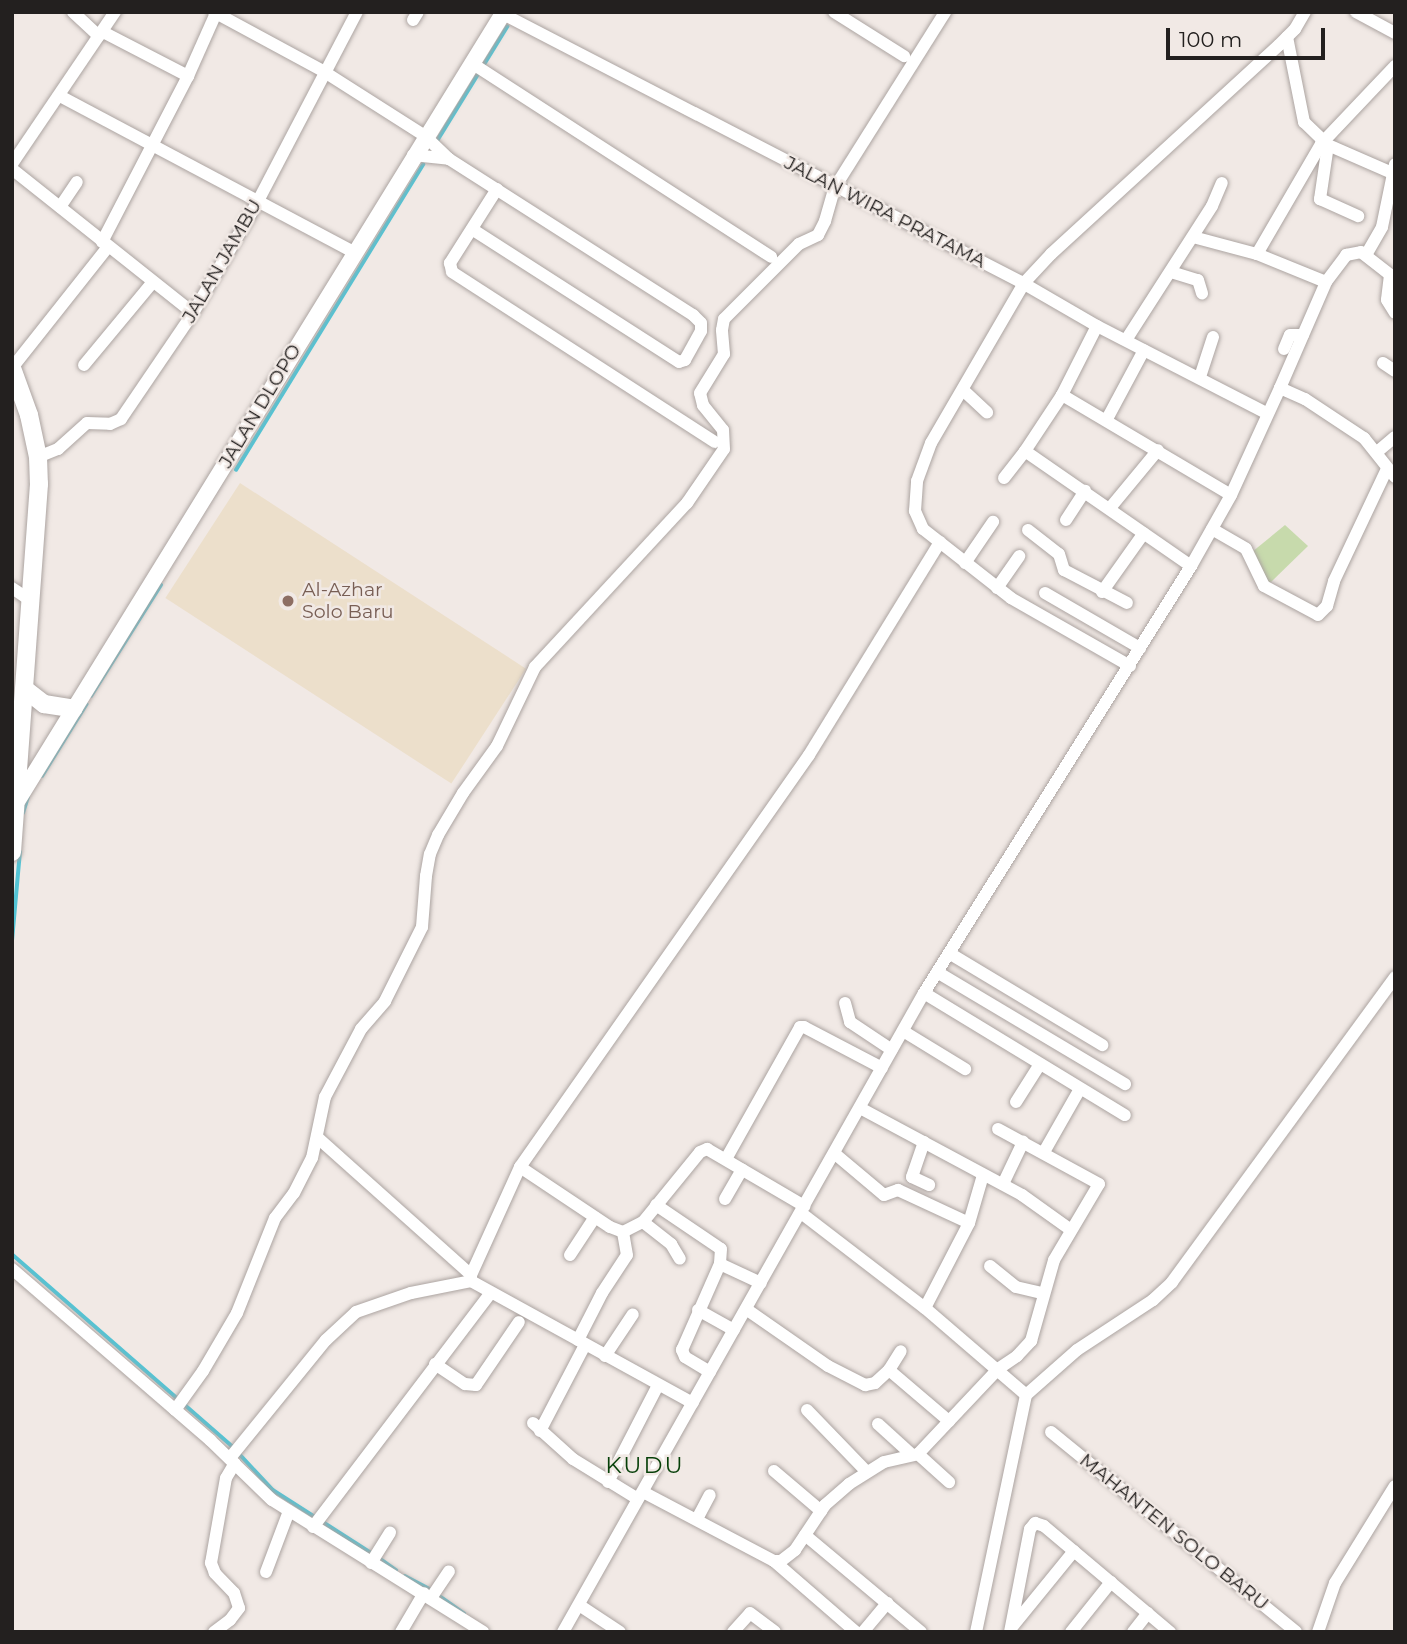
<!DOCTYPE html>
<style>
body{margin:0}
#map{position:relative;width:1407px;height:1644px;overflow:hidden;background:#f1e9e5;font-family:Montserrat,sans-serif}
div>[style]{position:absolute}
[style*='--x']{left:calc(var(--x)*1px);top:calc(var(--y)*1px);width:calc(var(--w)*1px);rotate:calc(var(--a)*1deg)}
.education>*{inset:0;background:#ecdfcb;transform-origin:0 0}
.green>*{inset:0;background:#c7daac}
.stream>*{height:3.5px;margin:-1.75px;padding:0 1.75px;transform-origin:1.75px;border-radius:1.75px;background:#53c4d5}
.roads{filter:drop-shadow(0 0 2px #aca4a1) drop-shadow(0 0 2px #aca4a1)}
.minor>*{height:12px;margin:-6px;padding:0 6px;transform-origin:6px;border-radius:6px;background:#fff}
.tertiary>*{height:16px;margin:-8px;padding:0 8px;transform-origin:8px;border-radius:8px;background:#fff}
.secondary>*{height:18px;margin:-9px;padding:0 9px;transform-origin:9px;border-radius:9px;background:#fff}
.dots>*{width:19px;height:19px;translate:-50% -50%;box-sizing:border-box;border:4px solid #f1e9e5;border-radius:50%}
span{translate:-50% -50%;white-space:nowrap;text-align:center;line-height:1.15;-webkit-text-stroke:5px #f1e9e5;paint-order:stroke}
.street-label{font-size:19px;color:#23201f}
.education-label{font-size:19px;color:#785e54}
.left{translate:0 -50%;text-align:left}
.quarter-label{font-size:23px;color:#063f08;letter-spacing:2px}
.frame{position:absolute;inset:0;border:14px solid #23201f;pointer-events:none}
.scale{position:absolute;left:1166px;top:28px;width:159px;height:32px;box-sizing:border-box;border:4px solid #23201f;border-top:0;padding-left:9px;font-size:21px;line-height:24px;white-space:nowrap;color:#23201f;-webkit-text-stroke:5px #f1e9e5;paint-order:stroke}
</style>
<div id="map">
<div class="education">
<i style="left:240px;top:483px;width:341px;height:137px;rotate:33deg"></i>
</div>
<div class="green">
<i style="clip-path:polygon(1285px 525px,1308px 546px,1268px 585px,1252px 552px)"></i>
</div>
<div class="stream">
<i style="--x:437;--y:141;--w:134;--a:-58.4"></i>
<i style="--x:236;--y:470;--w:358;--a:-58.5"></i>
<i style="--x:91;--y:696;--w:131;--a:-57.8"></i>
<i style="--x:42;--y:776;--w:84;--a:-58.2"></i>
<i style="--x:23;--y:813;--w:17;--a:-73"></i>
<i style="--x:12;--y:941;--w:89;--a:-84.9"></i>
<i style="--x:12;--y:1254;--w:292;--a:41.1"></i>
<i style="--x:232;--y:1446;--w:60;--a:47"></i>
<i style="--x:273;--y:1490;--w:119;--a:32.6"></i>
<i style="--x:379;--y:1558;--w:21;--a:35"></i>
<i style="--x:405;--y:1576;--w:27;--a:28"></i>
<i style="--x:438;--y:1595;--w:32;--a:35"></i>
</div>
<div class="roads">
<div class="minor">
<i style="--x:73;--y:12;--w:35;--a:43"></i>
<i style="--x:214;--y:12;--w:124;--a:28.4"></i>
<i style="--x:323;--y:71;--w:121;--a:32.5"></i>
<i style="--x:425;--y:136;--w:33;--a:44"></i>
<i style="--x:449;--y:159;--w:290;--a:32.6"></i>
<i style="--x:693;--y:315;--w:11;--a:45"></i>
<i style="--x:701;--y:323;--w:8;--a:90"></i>
<i style="--x:701;--y:331;--w:33;--a:119"></i>
<i style="--x:685;--y:360;--w:6;--a:162"></i>
<i style="--x:679;--y:362;--w:246;--a:-147.3"></i>
<i style="--x:834;--y:12;--w:83;--a:32.2"></i>
<i style="--x:1356;--y:12;--w:44;--a:28.3"></i>
<i style="--x:503;--y:14;--w:583;--a:27.36"></i>
<i style="--x:1021;--y:282;--w:88;--a:30.1"></i>
<i style="--x:1097;--y:326;--w:190;--a:27.2"></i>
<i style="--x:413;--y:20;--w:9;--a:-58"></i>
<i style="--x:103;--y:32;--w:96;--a:27.4"></i>
<i style="--x:1287;--y:37;--w:87;--a:78.7"></i>
<i style="--x:1304;--y:122;--w:33;--a:44"></i>
<i style="--x:1328;--y:145;--w:70;--a:23.6"></i>
<i style="--x:473;--y:64;--w:355;--a:32.9"></i>
<i style="--x:60;--y:96;--w:333;--a:28"></i>
<i style="--x:1328;--y:145;--w:55;--a:98.4"></i>
<i style="--x:1320;--y:199;--w:42;--a:24.1"></i>
<i style="--x:413;--y:155;--w:36;--a:6"></i>
<i style="--x:12;--y:164;--w:184;--a:-55.9"></i>
<i style="--x:12;--y:169;--w:231;--a:38.5"></i>
<i style="--x:497;--y:189;--w:88;--a:122.4"></i>
<i style="--x:450;--y:263;--w:9;--a:77"></i>
<i style="--x:452;--y:272;--w:313;--a:32.9"></i>
<i style="--x:60;--y:207;--w:30;--a:-56"></i>
<i style="--x:1193;--y:237;--w:66;--a:14.9"></i>
<i style="--x:1257;--y:254;--w:74;--a:22.1"></i>
<i style="--x:102;--y:242;--w:187;--a:-62.6"></i>
<i style="--x:188;--y:76;--w:69;--a:-66"></i>
<i style="--x:1257;--y:254;--w:127;--a:-59.8"></i>
<i style="--x:1321;--y:144;--w:108;--a:-46.5"></i>
<i style="--x:1366;--y:255;--w:32;--a:-60"></i>
<i style="--x:1382;--y:227;--w:64;--a:-78.3"></i>
<i style="--x:1171;--y:272;--w:28;--a:17"></i>
<i style="--x:1198;--y:280;--w:14;--a:73"></i>
<i style="--x:1126;--y:340;--w:159;--a:-57.3"></i>
<i style="--x:1212;--y:206;--w:25;--a:-67"></i>
<i style="--x:1284;--y:349;--w:15;--a:-67"></i>
<i style="--x:1290;--y:335;--w:13;--a:0"></i>
<i style="--x:1383;--y:363;--w:14;--a:34"></i>
<i style="--x:84;--y:365;--w:108;--a:-50.3"></i>
<i style="--x:12;--y:368;--w:154;--a:-51.6"></i>
<i style="--x:1200;--y:377;--w:42;--a:-72"></i>
<i style="--x:1280;--y:388;--w:116;--a:-66.5"></i>
<i style="--x:1326;--y:282;--w:34;--a:-53"></i>
<i style="--x:1346;--y:255;--w:15;--a:-11"></i>
<i style="--x:1361;--y:252;--w:37;--a:38"></i>
<i style="--x:1390;--y:275;--w:25;--a:97"></i>
<i style="--x:1387;--y:300;--w:15;--a:58"></i>
<i style="--x:963;--y:390;--w:33;--a:43"></i>
<i style="--x:1062;--y:395;--w:77;--a:-63.1"></i>
<i style="--x:1107;--y:419;--w:78;--a:-61.8"></i>
<i style="--x:1377;--y:452;--w:23;--a:-40"></i>
<i style="--x:38;--y:457;--w:22;--a:-22"></i>
<i style="--x:58;--y:449;--w:39;--a:-42"></i>
<i style="--x:87;--y:423;--w:23;--a:2"></i>
<i style="--x:110;--y:424;--w:12;--a:-24"></i>
<i style="--x:121;--y:419;--w:128;--a:-55.8"></i>
<i style="--x:193;--y:313;--w:127;--a:-59.8"></i>
<i style="--x:257;--y:203;--w:216;--a:-62.4"></i>
<i style="--x:1004;--y:478;--w:34;--a:-52"></i>
<i style="--x:1110;--y:508;--w:75;--a:-50.4"></i>
<i style="--x:1066;--y:520;--w:35;--a:-57"></i>
<i style="--x:1212;--y:529;--w:39;--a:30"></i>
<i style="--x:1246;--y:549;--w:41;--a:64.1"></i>
<i style="--x:1264;--y:586;--w:61;--a:28.2"></i>
<i style="--x:1318;--y:615;--w:13;--a:-45"></i>
<i style="--x:1327;--y:606;--w:26;--a:-74"></i>
<i style="--x:1334;--y:581;--w:124;--a:-64.7"></i>
<i style="--x:1028;--y:530;--w:39;--a:38"></i>
<i style="--x:1059;--y:554;--w:17;--a:73"></i>
<i style="--x:1064;--y:570;--w:71;--a:27.6"></i>
<i style="--x:965;--y:563;--w:50;--a:-55.7"></i>
<i style="--x:1191;--y:566;--w:202;--a:-145.3"></i>
<i style="--x:1025;--y:451;--w:67;--a:-56.5"></i>
<i style="--x:1062;--y:395;--w:196;--a:30.6"></i>
<i style="--x:12;--y:588;--w:23;--a:34"></i>
<i style="--x:997;--y:588;--w:39;--a:-55"></i>
<i style="--x:1102;--y:592;--w:72;--a:-54.6"></i>
<i style="--x:1045;--y:593;--w:110;--a:30.1"></i>
<i style="--x:1130;--y:666;--w:137;--a:-150.3"></i>
<i style="--x:1011;--y:598;--w:112;--a:-141.9"></i>
<i style="--x:923;--y:529;--w:20;--a:-114"></i>
<i style="--x:915;--y:511;--w:30;--a:-86"></i>
<i style="--x:917;--y:481;--w:40;--a:-69.8"></i>
<i style="--x:931;--y:443;--w:185;--a:-59.8"></i>
<i style="--x:1024;--y:283;--w:40;--a:-47"></i>
<i style="--x:1051;--y:254;--w:309;--a:-42.5"></i>
<i style="--x:1279;--y:45;--w:23;--a:-45"></i>
<i style="--x:1295;--y:29;--w:20;--a:-60"></i>
<i style="--x:949;--y:953;--w:179;--a:31"></i>
<i style="--x:937;--y:972;--w:219;--a:30.8"></i>
<i style="--x:924;--y:993;--w:235;--a:31.3"></i>
<i style="--x:845;--y:1003;--w:20;--a:75"></i>
<i style="--x:850;--y:1022;--w:50;--a:33.7"></i>
<i style="--x:903;--y:1031;--w:73;--a:31.5"></i>
<i style="--x:1016;--y:1102;--w:45;--a:-57.7"></i>
<i style="--x:860;--y:1108;--w:184;--a:28.2"></i>
<i style="--x:1022;--y:1195;--w:60;--a:35.5"></i>
<i style="--x:318;--y:1138;--w:205;--a:41.8"></i>
<i style="--x:924;--y:1142;--w:37;--a:109"></i>
<i style="--x:912;--y:1177;--w:19;--a:25"></i>
<i style="--x:1044;--y:1152;--w:73;--a:-60.3"></i>
<i style="--x:834;--y:1153;--w:65;--a:40"></i>
<i style="--x:884;--y:1195;--w:15;--a:-20"></i>
<i style="--x:898;--y:1190;--w:78;--a:24.9"></i>
<i style="--x:726;--y:1159;--w:151;--a:-60.7"></i>
<i style="--x:800;--y:1027;--w:4;--a:0"></i>
<i style="--x:804;--y:1027;--w:88;--a:27.7"></i>
<i style="--x:520;--y:1167;--w:503;--a:-54.95"></i>
<i style="--x:809;--y:755;--w:250;--a:-58.4"></i>
<i style="--x:1003;--y:1184;--w:47;--a:-64.5"></i>
<i style="--x:725;--y:1199;--w:34;--a:-60"></i>
<i style="--x:656;--y:1205;--w:78;--a:34.1"></i>
<i style="--x:721;--y:1249;--w:15;--a:94"></i>
<i style="--x:801;--y:1213;--w:156;--a:37.5"></i>
<i style="--x:925;--y:1308;--w:133;--a:40.7"></i>
<i style="--x:1026;--y:1395;--w:242;--a:101.9"></i>
<i style="--x:643;--y:1222;--w:36;--a:38"></i>
<i style="--x:671;--y:1244;--w:17;--a:59"></i>
<i style="--x:570;--y:1255;--w:45;--a:-56.7"></i>
<i style="--x:990;--y:1266;--w:33;--a:39"></i>
<i style="--x:1016;--y:1287;--w:28;--a:13"></i>
<i style="--x:12;--y:1269;--w:262;--a:40.8"></i>
<i style="--x:210;--y:1440;--w:86;--a:44.1"></i>
<i style="--x:272;--y:1500;--w:249;--a:32"></i>
<i style="--x:471;--y:1281;--w:253;--a:28.8"></i>
<i style="--x:925;--y:1308;--w:96;--a:-62.6"></i>
<i style="--x:969;--y:1223;--w:50;--a:-73.7"></i>
<i style="--x:746;--y:1309;--w:100;--a:34.8"></i>
<i style="--x:828;--y:1366;--w:42;--a:27.2"></i>
<i style="--x:865;--y:1385;--w:10;--a:-11"></i>
<i style="--x:875;--y:1383;--w:19;--a:-43"></i>
<i style="--x:889;--y:1370;--w:79;--a:40.4"></i>
<i style="--x:698;--y:1310;--w:41;--a:29.1"></i>
<i style="--x:578;--y:1340;--w:53;--a:-62.9"></i>
<i style="--x:602;--y:1293;--w:45;--a:-56.7"></i>
<i style="--x:627;--y:1255;--w:23;--a:-100"></i>
<i style="--x:605;--y:1356;--w:50;--a:-56.3"></i>
<i style="--x:435;--y:1364;--w:36;--a:34"></i>
<i style="--x:465;--y:1384;--w:11;--a:5"></i>
<i style="--x:476;--y:1385;--w:76;--a:-55.7"></i>
<i style="--x:889;--y:1370;--w:22;--a:-58"></i>
<i style="--x:710;--y:1372;--w:29;--a:-149"></i>
<i style="--x:685;--y:1357;--w:8;--a:-113"></i>
<i style="--x:682;--y:1350;--w:94;--a:-66.2"></i>
<i style="--x:720;--y:1264;--w:45;--a:24.9"></i>
<i style="--x:1026;--y:1395;--w:68;--a:-41.4"></i>
<i style="--x:1077;--y:1350;--w:91;--a:-33.3"></i>
<i style="--x:1153;--y:1300;--w:26;--a:-43"></i>
<i style="--x:1172;--y:1282;--w:378;--a:-53.8"></i>
<i style="--x:175;--y:1410;--w:48;--a:-54.3"></i>
<i style="--x:203;--y:1371;--w:67;--a:-59.6"></i>
<i style="--x:237;--y:1313;--w:102;--a:-68.2"></i>
<i style="--x:275;--y:1218;--w:31;--a:-53"></i>
<i style="--x:294;--y:1193;--w:39;--a:-63"></i>
<i style="--x:312;--y:1158;--w:62;--a:-78"></i>
<i style="--x:325;--y:1097;--w:77;--a:-62.1"></i>
<i style="--x:361;--y:1029;--w:37;--a:-49"></i>
<i style="--x:385;--y:1001;--w:83;--a:-63.4"></i>
<i style="--x:422;--y:927;--w:51;--a:-85.5"></i>
<i style="--x:426;--y:876;--w:22;--a:-80"></i>
<i style="--x:430;--y:854;--w:21;--a:-67"></i>
<i style="--x:438;--y:835;--w:49;--a:-59.2"></i>
<i style="--x:463;--y:793;--w:58;--a:-54.1"></i>
<i style="--x:497;--y:746;--w:88;--a:-64.3"></i>
<i style="--x:535;--y:667;--w:224;--a:-47.2"></i>
<i style="--x:687;--y:503;--w:65;--a:-55.6"></i>
<i style="--x:724;--y:449;--w:19;--a:-93"></i>
<i style="--x:723;--y:430;--w:32;--a:-129"></i>
<i style="--x:703;--y:405;--w:12;--a:-104"></i>
<i style="--x:700;--y:393;--w:46;--a:-58.4"></i>
<i style="--x:724;--y:354;--w:24;--a:-95"></i>
<i style="--x:722;--y:330;--w:11;--a:-80"></i>
<i style="--x:724;--y:319;--w:106;--a:-45"></i>
<i style="--x:799;--y:244;--w:21;--a:-25"></i>
<i style="--x:818;--y:235;--w:16;--a:-63"></i>
<i style="--x:825;--y:221;--w:35;--a:-74"></i>
<i style="--x:835;--y:187;--w:207;--a:-57.8"></i>
<i style="--x:807;--y:1410;--w:85;--a:46"></i>
<i style="--x:533;--y:1423;--w:54;--a:42"></i>
<i style="--x:573;--y:1459;--w:76;--a:31.6"></i>
<i style="--x:878;--y:1424;--w:45;--a:42.3"></i>
<i style="--x:540;--y:1431;--w:97;--a:-62.4"></i>
<i style="--x:1051;--y:1432;--w:316;--a:39.2"></i>
<i style="--x:918;--y:1454;--w:42;--a:42.1"></i>
<i style="--x:230;--y:1458;--w:152;--a:-50.9"></i>
<i style="--x:326;--y:1340;--w:41;--a:-43"></i>
<i style="--x:356;--y:1312;--w:58;--a:-19.1"></i>
<i style="--x:411;--y:1293;--w:61;--a:-11.3"></i>
<i style="--x:471;--y:1281;--w:6;--a:-90"></i>
<i style="--x:471;--y:1275;--w:119;--a:-65.6"></i>
<i style="--x:520;--y:1167;--w:108;--a:33.7"></i>
<i style="--x:610;--y:1227;--w:14;--a:21"></i>
<i style="--x:623;--y:1232;--w:22;--a:-27"></i>
<i style="--x:643;--y:1222;--w:90;--a:-50.8"></i>
<i style="--x:700;--y:1152;--w:8;--a:-23"></i>
<i style="--x:707;--y:1149;--w:113;--a:30.4"></i>
<i style="--x:774;--y:1471;--w:62;--a:40.4"></i>
<i style="--x:608;--y:1482;--w:109;--a:-62.7"></i>
<i style="--x:643;--y:1492;--w:148;--a:27.8"></i>
<i style="--x:774;--y:1561;--w:108;--a:40.9"></i>
<i style="--x:697;--y:1519;--w:27;--a:-62"></i>
<i style="--x:313;--y:1527;--w:293;--a:-52.8"></i>
<i style="--x:805;--y:1535;--w:151;--a:39.9"></i>
<i style="--x:774;--y:1561;--w:7;--a:0"></i>
<i style="--x:781;--y:1561;--w:18;--a:-38"></i>
<i style="--x:795;--y:1550;--w:54;--a:-56.3"></i>
<i style="--x:825;--y:1505;--w:32;--a:-41"></i>
<i style="--x:849;--y:1484;--w:41;--a:-32.2"></i>
<i style="--x:884;--y:1462;--w:35;--a:-13"></i>
<i style="--x:918;--y:1454;--w:117;--a:-46.7"></i>
<i style="--x:998;--y:1369;--w:23;--a:-34"></i>
<i style="--x:1017;--y:1356;--w:21;--a:-47"></i>
<i style="--x:1031;--y:1341;--w:84;--a:-74.1"></i>
<i style="--x:1054;--y:1260;--w:88;--a:-59.4"></i>
<i style="--x:1099;--y:1184;--w:115;--a:-151.4"></i>
<i style="--x:371;--y:1563;--w:36;--a:-58"></i>
<i style="--x:266;--y:1572;--w:65;--a:-69.3"></i>
<i style="--x:431;--y:1598;--w:32;--a:-56"></i>
<i style="--x:579;--y:1605;--w:49;--a:33.4"></i>
<i style="--x:1012;--y:1627;--w:98;--a:-50.8"></i>
<i style="--x:214;--y:1632;--w:20;--a:-37"></i>
<i style="--x:230;--y:1620;--w:15;--a:-53"></i>
<i style="--x:239;--y:1608;--w:16;--a:-108"></i>
<i style="--x:234;--y:1593;--w:28;--a:-134"></i>
<i style="--x:215;--y:1573;--w:11;--a:-112"></i>
<i style="--x:211;--y:1563;--w:86;--a:-80"></i>
<i style="--x:226;--y:1478;--w:17;--a:-59"></i>
<i style="--x:401;--y:1632;--w:45;--a:-59.5"></i>
<i style="--x:563;--y:1632;--w:734;--a:-60.54"></i>
<i style="--x:924;--y:993;--w:504;--a:-57.98"></i>
<i style="--x:1191;--y:566;--w:81;--a:-60.6"></i>
<i style="--x:1231;--y:495;--w:118;--a:-65.4"></i>
<i style="--x:1280;--y:388;--w:27;--a:24"></i>
<i style="--x:1305;--y:399;--w:71;--a:33.5"></i>
<i style="--x:1364;--y:438;--w:50;--a:51.5"></i>
<i style="--x:733;--y:1632;--w:25;--a:-48"></i>
<i style="--x:750;--y:1613;--w:31;--a:37"></i>
<i style="--x:863;--y:1632;--w:38;--a:-50"></i>
<i style="--x:1010;--y:1632;--w:105;--a:-79"></i>
<i style="--x:1030;--y:1529;--w:8;--a:-50"></i>
<i style="--x:1035;--y:1523;--w:9;--a:18"></i>
<i style="--x:1044;--y:1526;--w:165;--a:40.1"></i>
<i style="--x:1071;--y:1632;--w:64;--a:-51.3"></i>
<i style="--x:1133;--y:1632;--w:24;--a:-52"></i>
<i style="--x:1318;--y:1632;--w:52;--a:-70.9"></i>
<i style="--x:1335;--y:1583;--w:114;--a:-58.3"></i>
</div>
<div class="tertiary">
<i style="--x:18;--y:800;--w:926;--a:-58.34"></i>
</div>
<div class="secondary">
<i style="--x:12;--y:368;--w:50;--a:70.1"></i>
<i style="--x:29;--y:415;--w:43;--a:77.9"></i>
<i style="--x:38;--y:457;--w:27;--a:88"></i>
<i style="--x:39;--y:484;--w:369;--a:94.2"></i>
<i style="--x:26;--y:690;--w:23;--a:38"></i>
<i style="--x:44;--y:704;--w:30;--a:9"></i>
</div>
</div>
<div class="dots">
<i style="left:288px;top:601px;background:#8d6e63"></i>
</div>
<div class="street-label">
<span style="left:885px;top:212px;rotate:27deg">JALAN WIRA PRATAMA</span>
<span style="left:222px;top:261px;rotate:-60deg">JALAN JAMBU</span>
<span style="left:260px;top:406px;rotate:-59deg">JALAN DLOPO</span>
<span style="left:1174px;top:1532px;rotate:39deg">MAHANTEN SOLO BARU</span>
</div>
<div class="education-label">
<span class="left" style="left:302px;top:601px">Al-Azhar<br>Solo Baru</span>
</div>
<div class="quarter-label">
<span style="left:645px;top:1465px">KUDU</span>
</div>
<div class="frame"></div>
<div class="scale">100 m</div>
</div>
